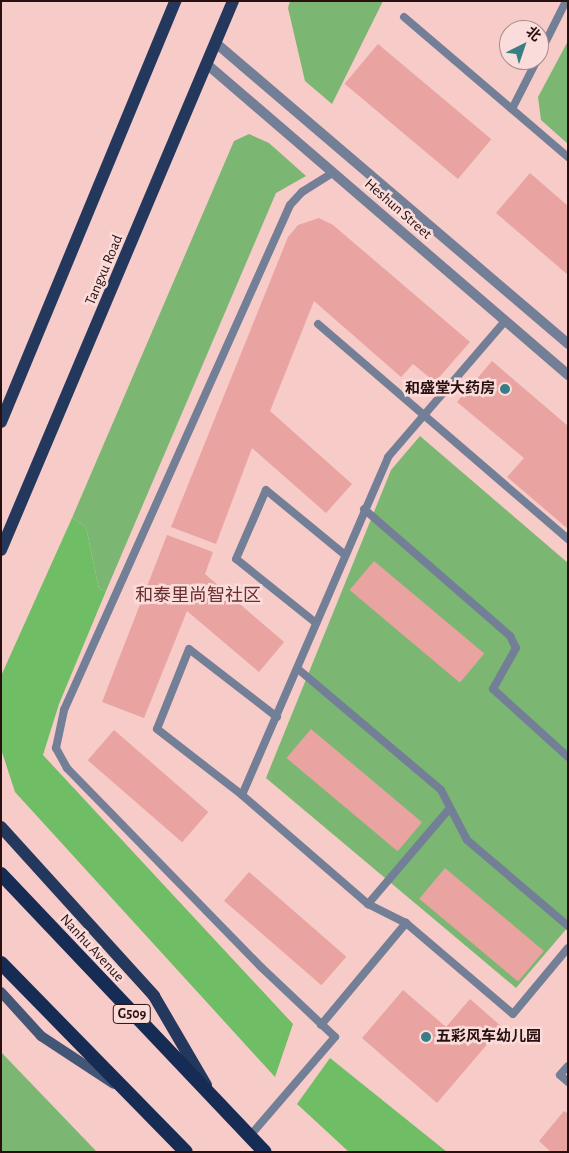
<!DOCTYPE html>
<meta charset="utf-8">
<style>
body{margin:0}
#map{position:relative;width:569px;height:1153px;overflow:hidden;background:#f7cbc8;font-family:"Alegreya Sans","Noto Sans SC",sans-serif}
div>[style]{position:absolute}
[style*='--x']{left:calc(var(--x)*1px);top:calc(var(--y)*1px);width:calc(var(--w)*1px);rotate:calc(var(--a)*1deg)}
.green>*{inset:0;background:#7bb773}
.forest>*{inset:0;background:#6fbd65}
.building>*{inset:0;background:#e9a3a0;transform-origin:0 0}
.service>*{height:8px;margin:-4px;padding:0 4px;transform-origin:4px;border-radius:4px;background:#737f96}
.tertiary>*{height:10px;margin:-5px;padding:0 5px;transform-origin:5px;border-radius:5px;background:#737f96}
.secondary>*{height:10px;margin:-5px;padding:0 5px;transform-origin:5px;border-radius:5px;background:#445675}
.primary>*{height:12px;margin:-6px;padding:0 6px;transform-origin:6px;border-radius:6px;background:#24385e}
.trunk>*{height:14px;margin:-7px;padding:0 7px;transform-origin:7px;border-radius:7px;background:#162c54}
.dots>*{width:14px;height:14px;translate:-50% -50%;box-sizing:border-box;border:2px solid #fadcda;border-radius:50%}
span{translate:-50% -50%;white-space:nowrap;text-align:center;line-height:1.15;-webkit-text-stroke:5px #fadcda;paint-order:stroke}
.shield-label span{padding:1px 4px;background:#fadcda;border:1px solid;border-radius:4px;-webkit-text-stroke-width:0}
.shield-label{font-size:14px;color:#291010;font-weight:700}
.street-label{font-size:15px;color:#291010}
.poi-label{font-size:15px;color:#291010;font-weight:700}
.right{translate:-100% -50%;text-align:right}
.left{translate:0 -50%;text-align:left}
.quarter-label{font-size:18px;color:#6a2f2f}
.frame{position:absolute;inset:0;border:2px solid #291010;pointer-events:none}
.north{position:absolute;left:499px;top:20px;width:50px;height:50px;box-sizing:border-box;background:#fadcda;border:1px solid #a68a89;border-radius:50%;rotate:41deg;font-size:14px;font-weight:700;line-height:20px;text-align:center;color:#291010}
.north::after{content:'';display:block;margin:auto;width:18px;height:22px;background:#377f85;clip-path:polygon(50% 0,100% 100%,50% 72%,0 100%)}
</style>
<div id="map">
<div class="green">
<i style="clip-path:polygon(290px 1px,383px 1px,332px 104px,305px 81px,288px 8px)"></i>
<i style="clip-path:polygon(568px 41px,568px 144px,541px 120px,538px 97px)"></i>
<i style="clip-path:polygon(249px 134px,269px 143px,306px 176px,276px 193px,106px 591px,99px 589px,86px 527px,72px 518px,234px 141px)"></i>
<i style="clip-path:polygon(420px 436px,568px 563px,568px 927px,516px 988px,266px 778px,391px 470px)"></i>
<i style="clip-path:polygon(1px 1052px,97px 1152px,1px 1152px)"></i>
</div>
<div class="forest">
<i style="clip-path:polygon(72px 518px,86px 527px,99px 589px,106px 591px,59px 704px,43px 755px,293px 1024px,275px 1077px,15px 792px,1px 749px,1px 676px)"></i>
<i style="clip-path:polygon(330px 1058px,447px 1152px,349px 1152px,297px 1104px)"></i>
</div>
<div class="building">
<i style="left:378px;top:44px;width:148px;height:52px;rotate:40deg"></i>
<i style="clip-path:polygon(530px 173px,568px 206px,568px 275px,496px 213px)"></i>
<i style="clip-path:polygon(319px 218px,333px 225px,470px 342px,435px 382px,413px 364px,401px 377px,314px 301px,270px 411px,352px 484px,326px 513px,252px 448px,216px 544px,171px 527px,288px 237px,298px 225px)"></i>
<i style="clip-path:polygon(492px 361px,568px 426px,568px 529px,507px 477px,524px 458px,457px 402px)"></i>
<i style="clip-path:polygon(167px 535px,213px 552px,205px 574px,284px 642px,259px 672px,187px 611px,144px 718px,102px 702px)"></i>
<i style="left:374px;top:561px;width:144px;height:38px;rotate:40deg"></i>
<i style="left:311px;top:729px;width:145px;height:38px;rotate:40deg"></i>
<i style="left:114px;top:730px;width:125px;height:40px;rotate:41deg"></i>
<i style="left:445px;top:868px;width:129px;height:40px;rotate:40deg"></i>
<i style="left:249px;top:872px;width:129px;height:38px;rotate:41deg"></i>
<i style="clip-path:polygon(403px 990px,446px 1027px,470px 999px,502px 1027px,437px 1103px,362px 1038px)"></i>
<i style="clip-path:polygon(564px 1111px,568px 1114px,568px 1152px,551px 1152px,539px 1141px)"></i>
</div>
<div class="service">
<i style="--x:404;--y:17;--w:216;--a:40.5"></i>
<i style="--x:539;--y:55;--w:60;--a:-63.4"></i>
<i style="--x:512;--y:109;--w:55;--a:-63"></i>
<i style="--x:318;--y:324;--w:330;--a:40.7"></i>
<i style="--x:364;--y:509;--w:194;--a:41"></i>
<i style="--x:510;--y:636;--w:13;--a:63"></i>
<i style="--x:516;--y:648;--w:47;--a:119.3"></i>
<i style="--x:493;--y:689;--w:101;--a:42.2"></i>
<i style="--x:316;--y:623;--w:102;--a:-141.3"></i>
<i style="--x:236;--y:559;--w:75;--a:-66.5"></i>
<i style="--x:266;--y:490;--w:101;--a:39.4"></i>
<i style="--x:298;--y:669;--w:187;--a:40.2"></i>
<i style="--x:441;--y:790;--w:56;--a:62.5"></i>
<i style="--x:467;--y:840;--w:133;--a:40.4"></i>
<i style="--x:277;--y:717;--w:111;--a:-142.3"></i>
<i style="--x:189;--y:649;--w:86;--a:111.8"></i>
<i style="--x:157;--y:729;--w:108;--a:37.8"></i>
<i style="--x:242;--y:795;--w:167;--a:40.9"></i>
<i style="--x:368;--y:904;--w:42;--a:26.6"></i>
<i style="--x:406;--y:923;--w:140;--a:40.4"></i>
<i style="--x:513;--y:1014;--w:86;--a:-50.2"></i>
<i style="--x:242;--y:795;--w:368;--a:-66.6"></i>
<i style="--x:388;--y:457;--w:179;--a:-49.3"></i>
<i style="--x:368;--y:904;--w:126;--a:-49.5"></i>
<i style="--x:321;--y:1025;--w:133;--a:-50.2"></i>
<i style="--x:568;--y:1066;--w:12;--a:132"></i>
<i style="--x:560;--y:1075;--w:11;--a:41"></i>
<i style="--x:249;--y:1137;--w:132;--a:-49.3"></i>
<i style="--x:335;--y:1037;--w:102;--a:-136.6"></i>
<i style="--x:261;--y:967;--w:278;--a:-134.3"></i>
<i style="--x:67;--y:768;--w:23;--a:-119"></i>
<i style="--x:56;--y:748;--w:39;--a:-78"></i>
<i style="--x:64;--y:710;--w:553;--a:-65.89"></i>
<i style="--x:290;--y:205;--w:18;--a:-47"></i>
<i style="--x:302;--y:192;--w:36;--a:-32"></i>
</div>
<div class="tertiary">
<i style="--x:217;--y:44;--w:462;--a:40.5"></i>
<i style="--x:209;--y:66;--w:474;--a:40.7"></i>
</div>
<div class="secondary">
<i style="--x:1;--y:992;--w:59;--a:47.7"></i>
<i style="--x:41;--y:1036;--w:87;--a:33.3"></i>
</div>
<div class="primary">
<i style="--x:1;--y:422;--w:456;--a:-67.5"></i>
<i style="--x:1;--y:550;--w:596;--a:-67.09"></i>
<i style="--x:1;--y:827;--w:228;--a:47.8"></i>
<i style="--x:154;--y:996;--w:103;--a:59.7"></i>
</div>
<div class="trunk">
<i style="--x:1;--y:874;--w:383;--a:46.5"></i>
<i style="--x:1;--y:963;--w:264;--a:45.6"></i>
</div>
<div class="dots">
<i style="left:505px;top:389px;background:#377f85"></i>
<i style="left:426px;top:1037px;background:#377f85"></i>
</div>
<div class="shield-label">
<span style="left:132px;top:1014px">G509</span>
</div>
<div class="street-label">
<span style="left:398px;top:209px;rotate:41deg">Heshun Street</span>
<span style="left:104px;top:270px;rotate:-67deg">Tangxu Road</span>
<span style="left:92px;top:948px;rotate:47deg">Nanhu Avenue</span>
</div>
<div class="poi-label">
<span class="right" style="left:495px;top:389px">和盛堂大药房</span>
<span class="left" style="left:436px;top:1037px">五彩风车幼儿园</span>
</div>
<div class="quarter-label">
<span style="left:198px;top:596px">和泰里尚智社区</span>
</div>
<div class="frame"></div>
<div class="north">北</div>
</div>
